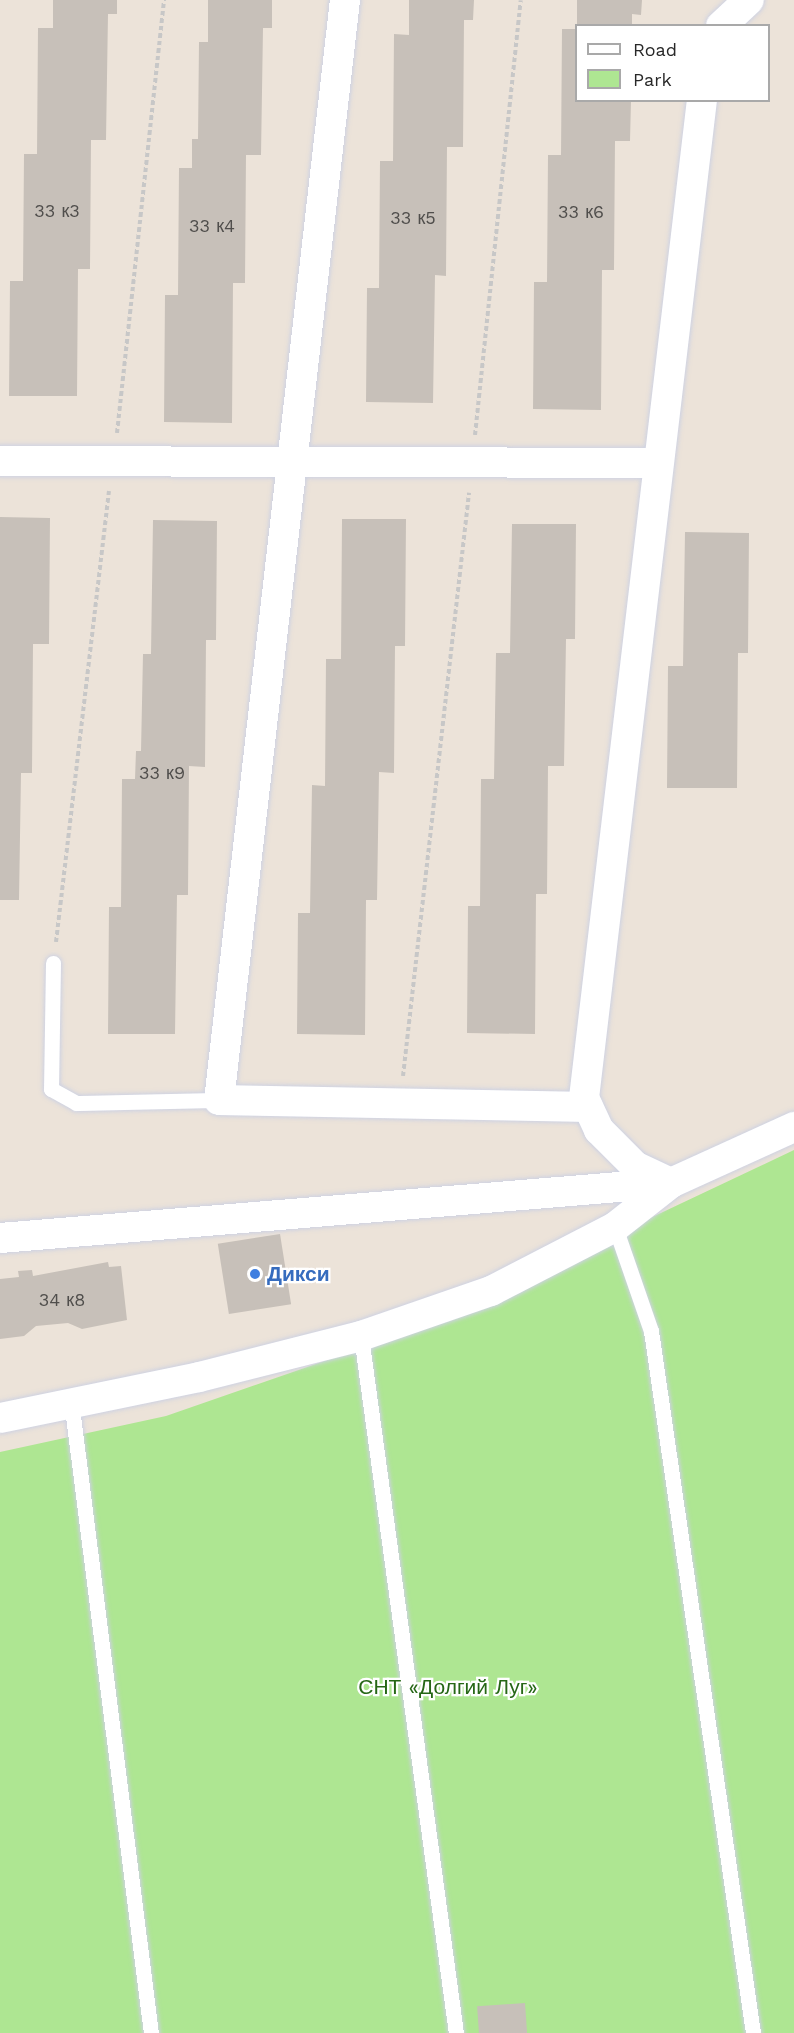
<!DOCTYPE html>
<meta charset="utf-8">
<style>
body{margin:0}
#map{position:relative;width:794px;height:2033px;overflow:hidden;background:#ece3d9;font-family:"Work Sans",sans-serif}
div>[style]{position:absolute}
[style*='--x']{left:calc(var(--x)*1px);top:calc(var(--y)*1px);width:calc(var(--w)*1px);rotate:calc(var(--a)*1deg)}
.green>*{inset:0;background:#aee692}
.building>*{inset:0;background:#c7c0b9;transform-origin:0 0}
.path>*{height:4px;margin-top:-2px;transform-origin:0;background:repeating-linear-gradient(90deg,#c7c7c7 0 4.5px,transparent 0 7.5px)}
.roads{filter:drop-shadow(0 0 2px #ced2e2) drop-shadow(0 0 2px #ced2e2)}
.lane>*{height:15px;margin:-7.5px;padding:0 7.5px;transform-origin:7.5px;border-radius:7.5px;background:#fff}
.street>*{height:30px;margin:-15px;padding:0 15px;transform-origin:15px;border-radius:15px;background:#fff}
.dots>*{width:16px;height:16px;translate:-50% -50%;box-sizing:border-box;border:3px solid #fff;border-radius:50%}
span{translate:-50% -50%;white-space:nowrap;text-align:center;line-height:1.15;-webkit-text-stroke:4.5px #fff;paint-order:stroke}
.number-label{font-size:18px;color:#504e4c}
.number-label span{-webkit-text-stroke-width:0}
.shop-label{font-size:21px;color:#366cbe;font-weight:700}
.left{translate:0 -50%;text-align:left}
.park-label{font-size:21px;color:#266716}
.legend{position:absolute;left:575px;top:24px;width:195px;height:78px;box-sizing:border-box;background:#fff;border:2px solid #a9a9a9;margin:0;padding:8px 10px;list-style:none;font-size:18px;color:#282828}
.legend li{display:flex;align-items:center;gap:12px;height:30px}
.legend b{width:30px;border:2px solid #a9a9a9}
</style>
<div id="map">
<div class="green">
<i style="clip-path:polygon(794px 1150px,794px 2033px,0 2033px,0 1452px,166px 1416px,520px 1293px,646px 1220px)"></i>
</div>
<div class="building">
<i style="clip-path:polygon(53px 0,117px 0,117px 14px,108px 14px,106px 140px,91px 140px,90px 269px,78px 269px,77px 396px,9px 396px,10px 281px,23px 281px,24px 154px,37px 154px,38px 28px,53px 28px)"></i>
<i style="clip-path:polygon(208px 0,272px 0,272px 28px,263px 28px,261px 155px,246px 155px,245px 283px,233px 283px,232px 423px,164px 422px,165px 295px,178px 295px,179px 168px,192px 168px,192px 139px,198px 139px,199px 42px,208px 42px)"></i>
<i style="clip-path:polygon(409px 0,474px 0,473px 20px,464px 20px,463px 147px,447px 147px,446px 276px,435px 275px,433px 403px,366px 402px,367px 288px,379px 288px,380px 161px,393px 161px,394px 34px,409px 35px)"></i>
<i style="clip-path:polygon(577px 0,642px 0,641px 15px,632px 14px,632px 26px,577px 26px)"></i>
<i style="clip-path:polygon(562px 29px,576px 29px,576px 100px,631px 100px,630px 141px,615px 141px,614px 270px,602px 270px,601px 410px,533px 409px,534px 282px,547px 282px,548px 155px,561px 155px)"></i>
<i style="clip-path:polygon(0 517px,50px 518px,49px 644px,33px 644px,32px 773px,21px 773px,19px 900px,0 900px)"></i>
<i style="clip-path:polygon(342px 519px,406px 519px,405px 646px,395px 646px,394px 773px,379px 772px,377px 900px,366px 900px,365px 1035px,297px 1034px,298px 913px,310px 913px,312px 785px,325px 786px,326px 659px,341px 659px)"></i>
<i style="clip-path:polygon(153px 520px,217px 521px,216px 640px,206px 640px,205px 767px,189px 766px,188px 895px,177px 895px,175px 1034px,108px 1034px,109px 907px,121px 907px,122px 779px,135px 779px,136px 751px,141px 751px,143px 654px,151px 654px)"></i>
<i style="clip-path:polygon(512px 524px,576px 524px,575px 639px,566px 639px,564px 766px,548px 766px,547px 894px,536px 894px,535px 1034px,467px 1033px,468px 906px,480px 906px,481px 779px,494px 779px,496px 653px,510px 653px)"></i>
<i style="clip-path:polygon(685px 532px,749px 533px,748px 653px,738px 653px,737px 788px,667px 788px,668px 666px,683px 666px)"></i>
<i style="left:280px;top:1234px;width:71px;height:63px;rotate:81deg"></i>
<i style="clip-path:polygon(108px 1262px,109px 1267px,121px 1266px,127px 1320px,82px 1329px,68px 1323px,36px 1326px,24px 1336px,0 1339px,0 1279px,19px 1277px,18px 1271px,32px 1270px,33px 1276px)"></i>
<i style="left:525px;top:2003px;width:30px;height:48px;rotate:86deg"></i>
</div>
<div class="path">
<i style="--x:117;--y:433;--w:436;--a:-83.8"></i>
<i style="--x:475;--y:435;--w:437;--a:-84"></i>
<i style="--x:56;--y:942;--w:454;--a:-83.3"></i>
<i style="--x:403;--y:1076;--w:587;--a:-83.54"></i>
</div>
<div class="roads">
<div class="lane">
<i style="--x:53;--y:963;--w:126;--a:90.9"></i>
<i style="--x:51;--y:1089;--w:29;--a:29"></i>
<i style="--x:76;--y:1103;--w:143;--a:-1.2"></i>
<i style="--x:615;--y:1227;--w:110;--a:70.9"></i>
<i style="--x:651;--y:1331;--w:709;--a:81.73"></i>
<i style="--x:361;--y:1336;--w:703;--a:82.24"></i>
<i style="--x:71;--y:1400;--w:638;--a:82.8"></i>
</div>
<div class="street">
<i style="--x:345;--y:0;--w:1107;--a:96.53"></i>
<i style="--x:219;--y:1100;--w:369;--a:1.1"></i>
<i style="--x:721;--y:26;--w:38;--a:-43"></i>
<i style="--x:0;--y:461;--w:656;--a:0.17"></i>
<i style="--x:671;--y:1183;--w:40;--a:-155"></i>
<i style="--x:635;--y:1166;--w:51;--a:-135"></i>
<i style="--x:599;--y:1130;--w:35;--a:-115"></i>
<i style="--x:584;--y:1098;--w:1005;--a:-83.26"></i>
<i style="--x:0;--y:1238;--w:670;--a:-4.71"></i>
<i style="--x:0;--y:1418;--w:203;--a:-11.6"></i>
<i style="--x:199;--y:1377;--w:167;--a:-14.2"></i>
<i style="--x:361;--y:1336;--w:138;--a:-19.1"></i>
<i style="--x:491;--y:1291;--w:140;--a:-27.3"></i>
<i style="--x:615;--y:1227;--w:71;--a:-38.2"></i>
<i style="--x:671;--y:1183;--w:135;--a:-24.5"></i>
</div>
</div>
<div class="dots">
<i style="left:255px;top:1274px;background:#3f7fe0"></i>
</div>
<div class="number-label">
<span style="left:57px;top:211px">33 к3</span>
<span style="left:581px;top:212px">33 к6</span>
<span style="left:413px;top:218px">33 к5</span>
<span style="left:212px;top:226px">33 к4</span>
<span style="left:162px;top:773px">33 к9</span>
<span style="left:62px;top:1300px">34 к8</span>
</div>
<div class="shop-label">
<span class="left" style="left:267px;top:1274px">Дикси</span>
</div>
<div class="park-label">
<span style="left:448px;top:1687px">СНТ «Долгий Луг»</span>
</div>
<ul class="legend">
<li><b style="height:8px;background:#fff"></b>Road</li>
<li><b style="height:16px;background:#aee692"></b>Park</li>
</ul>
</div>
